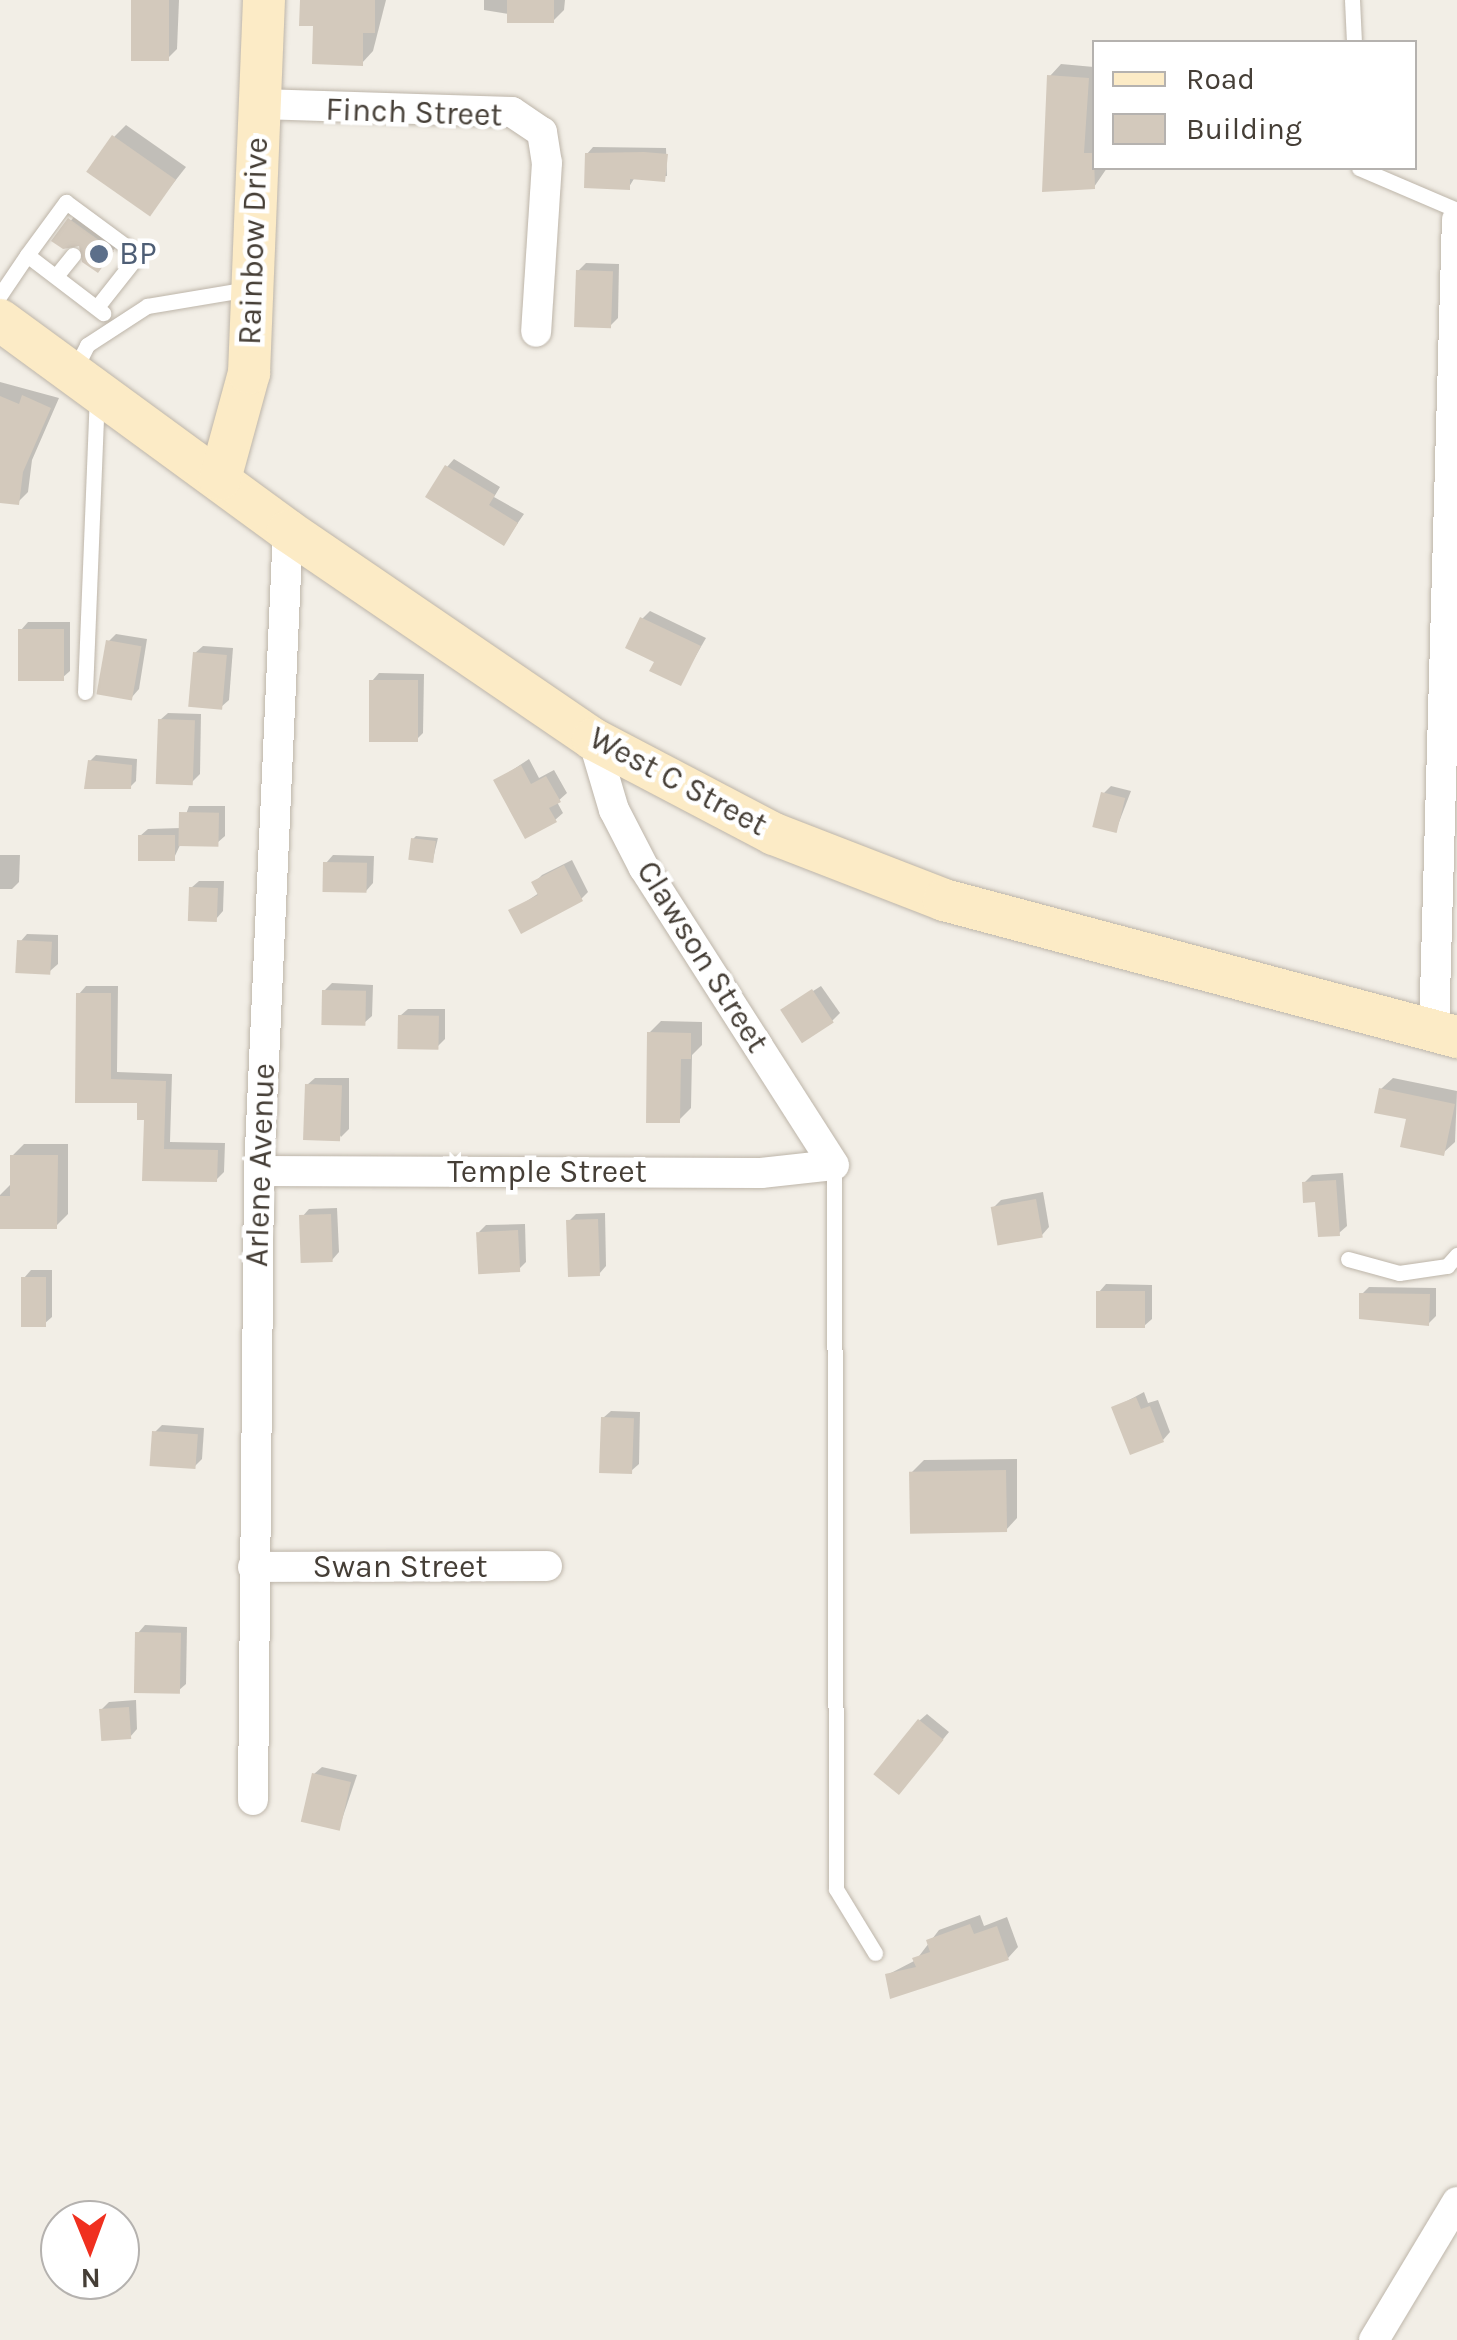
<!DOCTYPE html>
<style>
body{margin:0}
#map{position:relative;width:1457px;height:2340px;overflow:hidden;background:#f2eee6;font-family:Karla,sans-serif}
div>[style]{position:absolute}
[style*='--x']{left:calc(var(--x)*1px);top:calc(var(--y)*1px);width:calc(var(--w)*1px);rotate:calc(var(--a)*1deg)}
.shadow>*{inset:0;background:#0003}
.building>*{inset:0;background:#d3c9bc;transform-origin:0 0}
.roads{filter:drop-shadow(0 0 2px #bdb5a9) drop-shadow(0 0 2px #bdb5a9)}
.lane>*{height:15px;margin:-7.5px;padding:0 7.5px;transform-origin:7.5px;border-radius:7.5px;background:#fff}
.street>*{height:30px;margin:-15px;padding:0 15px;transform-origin:15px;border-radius:15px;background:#fff}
.secondary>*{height:42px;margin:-21px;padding:0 21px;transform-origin:21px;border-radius:21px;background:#fcebc6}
.dots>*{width:28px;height:28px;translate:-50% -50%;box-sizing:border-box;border:5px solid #fff;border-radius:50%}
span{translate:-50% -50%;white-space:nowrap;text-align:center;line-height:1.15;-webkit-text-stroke:9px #fff;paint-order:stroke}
.street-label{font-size:32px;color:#453e36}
.service-label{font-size:32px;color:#4e5e75}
.left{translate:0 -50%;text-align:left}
.legend{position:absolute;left:1092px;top:40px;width:325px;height:130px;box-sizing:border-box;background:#fff;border:2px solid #b5b2af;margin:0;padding:12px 18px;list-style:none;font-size:30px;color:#453e36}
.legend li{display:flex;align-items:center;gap:20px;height:50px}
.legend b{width:50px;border:2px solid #b5b2af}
.north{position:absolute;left:40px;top:2200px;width:100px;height:100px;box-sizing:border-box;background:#fff;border:2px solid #b5b2af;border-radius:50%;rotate:179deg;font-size:28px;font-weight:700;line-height:40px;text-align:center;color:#453e36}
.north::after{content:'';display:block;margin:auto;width:35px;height:45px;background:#f0301f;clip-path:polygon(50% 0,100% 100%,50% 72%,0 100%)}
</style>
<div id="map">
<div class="shadow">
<i style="clip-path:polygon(133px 0,179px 0,177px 49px,167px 59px)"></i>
<i style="clip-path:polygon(302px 0,386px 0,373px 51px,362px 63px,315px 24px)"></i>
<i style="clip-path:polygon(484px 0,565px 0,564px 10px,553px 21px,484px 10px)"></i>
<i style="clip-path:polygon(1061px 64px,1094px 67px,1094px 168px,1107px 168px,1094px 187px,1050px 76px)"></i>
<i style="clip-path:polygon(126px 125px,186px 167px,149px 214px,114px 137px)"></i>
<i style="clip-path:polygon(593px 147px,666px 148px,667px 176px,635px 177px,629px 187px,587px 154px)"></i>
<i style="clip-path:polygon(78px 212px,119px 243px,98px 270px,81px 243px,55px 240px)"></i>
<i style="clip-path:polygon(586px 263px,619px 264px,618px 318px,610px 326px,578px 271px)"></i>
<i style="clip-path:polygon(0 382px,59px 398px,32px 460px,28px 492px,18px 502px,0 500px)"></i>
<i style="clip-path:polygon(454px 459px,500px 487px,494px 497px,524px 514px,504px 543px,447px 467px)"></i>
<i style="clip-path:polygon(650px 611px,706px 638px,680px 683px,657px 661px,642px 619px)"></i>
<i style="clip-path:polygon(28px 622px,70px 622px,70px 671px,62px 678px,21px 630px)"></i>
<i style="clip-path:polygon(116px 634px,147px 639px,139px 689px,132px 697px,108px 642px)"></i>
<i style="clip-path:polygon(203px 646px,233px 648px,229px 700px,221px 707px,195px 653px)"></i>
<i style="clip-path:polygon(379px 673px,424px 674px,423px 733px,415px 741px,372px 681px)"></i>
<i style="clip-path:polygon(168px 713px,201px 714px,200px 774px,192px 782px,160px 720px)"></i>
<i style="clip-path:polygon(96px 755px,137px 759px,136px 781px,130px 787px,90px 761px)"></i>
<i style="clip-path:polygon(529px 759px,539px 778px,554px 770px,567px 793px,557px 802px,563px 813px,555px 820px,496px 781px)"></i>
<i style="clip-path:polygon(1111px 786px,1131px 791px,1116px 830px,1103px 794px)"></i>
<i style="clip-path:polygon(189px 806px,225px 806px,225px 836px,217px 843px,181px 843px,174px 858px,140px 836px,148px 829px,181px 828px)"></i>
<i style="clip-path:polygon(416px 836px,438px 838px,433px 859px,413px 839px)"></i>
<i style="clip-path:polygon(0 855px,20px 855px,19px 882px,12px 889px,0 889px)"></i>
<i style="clip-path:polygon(333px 855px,374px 856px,373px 883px,366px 891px,326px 863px)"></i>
<i style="clip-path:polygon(572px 860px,588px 892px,581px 899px,512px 911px,539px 893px,534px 883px,542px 875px)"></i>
<i style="clip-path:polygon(199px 881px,224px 881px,223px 911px,216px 919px,191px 888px)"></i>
<i style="clip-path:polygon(27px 934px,58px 935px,58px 964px,50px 971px,20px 942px)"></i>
<i style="clip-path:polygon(332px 983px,373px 985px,372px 1016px,364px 1023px,324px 991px)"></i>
<i style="clip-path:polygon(86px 986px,118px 986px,117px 1072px,172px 1074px,170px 1142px,225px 1143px,224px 1172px,216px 1180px,145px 1179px,146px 1118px,140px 1100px,77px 1100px,79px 994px)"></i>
<i style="clip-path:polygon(821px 986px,840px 1013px,832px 1021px,788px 1007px)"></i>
<i style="clip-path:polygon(408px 1009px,445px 1009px,445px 1039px,437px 1047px,400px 1016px)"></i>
<i style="clip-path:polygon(661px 1021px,702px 1022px,702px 1045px,692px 1055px,691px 1108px,679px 1120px,649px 1033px)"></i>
<i style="clip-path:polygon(315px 1078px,349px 1078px,349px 1129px,341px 1137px,307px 1085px)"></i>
<i style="clip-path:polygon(1393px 1078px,1457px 1091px,1455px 1142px,1443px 1153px,1381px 1089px)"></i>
<i style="clip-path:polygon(24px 1144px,68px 1144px,68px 1214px,56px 1226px,0 1226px,0 1195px,10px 1185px,12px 1156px)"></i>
<i style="clip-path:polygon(1343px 1173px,1347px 1226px,1339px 1233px,1304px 1183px,1312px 1175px)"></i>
<i style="clip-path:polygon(1043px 1192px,1049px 1227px,1042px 1235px,994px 1207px,1001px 1200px)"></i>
<i style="clip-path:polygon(337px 1208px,339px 1252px,332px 1260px,302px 1217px,309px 1209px)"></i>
<i style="clip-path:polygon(605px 1213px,606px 1266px,599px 1274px,569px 1221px,576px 1214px)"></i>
<i style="clip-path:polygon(525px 1224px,526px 1262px,519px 1269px,479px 1232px,486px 1225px)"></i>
<i style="clip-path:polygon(31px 1270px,52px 1270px,52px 1317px,44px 1324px,24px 1278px)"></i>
<i style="clip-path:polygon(1106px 1284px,1152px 1285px,1152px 1319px,1144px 1326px,1099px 1292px)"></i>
<i style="clip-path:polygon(1369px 1287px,1436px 1288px,1436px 1316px,1428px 1324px,1361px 1317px,1362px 1294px)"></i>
<i style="clip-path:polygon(1144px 1392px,1148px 1403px,1158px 1400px,1170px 1432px,1163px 1440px,1114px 1408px)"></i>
<i style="clip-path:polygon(611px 1411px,640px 1412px,639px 1464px,631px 1471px,603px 1418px)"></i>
<i style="clip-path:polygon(162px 1425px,204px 1428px,202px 1459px,194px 1467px,155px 1432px)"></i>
<i style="clip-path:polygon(1017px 1459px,1017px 1518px,1006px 1530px,912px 1472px,924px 1460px)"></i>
<i style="clip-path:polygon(145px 1625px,187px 1627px,186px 1684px,178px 1691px,138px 1633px)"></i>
<i style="clip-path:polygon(136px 1700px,137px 1729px,130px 1737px,102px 1709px,109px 1702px)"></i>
<i style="clip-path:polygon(927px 1714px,949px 1732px,906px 1784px,919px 1721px)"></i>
<i style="clip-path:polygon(322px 1767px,357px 1775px,339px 1828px,314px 1774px)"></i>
<i style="clip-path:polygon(980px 1915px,984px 1926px,1007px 1917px,1018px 1947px,1008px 1958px,887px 1975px,916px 1960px,939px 1930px)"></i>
</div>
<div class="building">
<i style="left:131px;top:0;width:38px;height:61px"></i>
<i style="clip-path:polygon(300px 0,375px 0,375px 33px,363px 33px,363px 66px,312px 64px,313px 26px,299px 26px)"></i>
<i style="left:507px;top:0;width:47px;height:23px"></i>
<i style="clip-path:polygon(1047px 75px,1089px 78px,1084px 153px,1094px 153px,1095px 189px,1042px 192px)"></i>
<i style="left:112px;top:135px;width:78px;height:45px;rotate:35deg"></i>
<i style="clip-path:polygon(644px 152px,668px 154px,665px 182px,630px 179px,630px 190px,584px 188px,585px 153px)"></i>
<i style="clip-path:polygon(68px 218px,114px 251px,98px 273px,82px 262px,79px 246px,63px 249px,51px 241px)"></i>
<i style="left:576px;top:270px;width:37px;height:57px;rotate:2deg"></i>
<i style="clip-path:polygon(22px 395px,51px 408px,23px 472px,19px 505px,0 503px,0 396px,19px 404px)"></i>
<i style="clip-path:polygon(445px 465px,495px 495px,489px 505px,518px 523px,504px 546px,425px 497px)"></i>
<i style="clip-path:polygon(640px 617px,701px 646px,681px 686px,649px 671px,654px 662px,625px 648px)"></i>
<i style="left:18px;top:629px;width:46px;height:52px"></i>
<i style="left:106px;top:640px;width:36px;height:55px;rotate:10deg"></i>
<i style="left:193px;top:652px;width:34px;height:55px;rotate:5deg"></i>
<i style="left:369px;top:680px;width:49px;height:62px"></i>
<i style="left:158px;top:719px;width:37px;height:65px;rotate:2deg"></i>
<i style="clip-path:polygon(88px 760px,132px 765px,131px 789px,84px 789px)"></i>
<i style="clip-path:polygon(521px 765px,531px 784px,546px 776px,561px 802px,549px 808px,557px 822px,525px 839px,493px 780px)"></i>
<i style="left:1101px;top:792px;width:25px;height:36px;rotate:14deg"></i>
<i style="left:179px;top:812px;width:40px;height:34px;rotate:1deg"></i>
<i style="left:138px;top:835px;width:37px;height:26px"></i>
<i style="left:411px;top:838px;width:25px;height:22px;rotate:7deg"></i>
<i style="left:323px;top:862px;width:44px;height:30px;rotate:1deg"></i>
<i style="clip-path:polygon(564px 865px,583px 901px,521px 934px,508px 910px,538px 895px,531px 882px)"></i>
<i style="left:189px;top:887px;width:29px;height:34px;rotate:2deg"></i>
<i style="left:17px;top:940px;width:35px;height:33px;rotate:3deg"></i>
<i style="left:812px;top:989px;width:40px;height:38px;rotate:57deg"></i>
<i style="left:322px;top:990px;width:44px;height:35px;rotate:1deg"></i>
<i style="clip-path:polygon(76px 993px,111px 993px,111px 1079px,166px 1081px,164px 1149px,218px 1150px,217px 1182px,142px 1181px,144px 1120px,137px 1120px,137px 1103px,75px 1103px)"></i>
<i style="left:398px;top:1015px;width:41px;height:34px;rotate:1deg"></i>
<i style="clip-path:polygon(647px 1032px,691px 1033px,691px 1059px,681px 1059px,680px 1123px,646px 1123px)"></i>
<i style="left:305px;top:1084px;width:37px;height:56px;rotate:2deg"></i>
<i style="clip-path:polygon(1379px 1088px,1455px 1104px,1444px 1156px,1400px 1147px,1406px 1119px,1374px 1113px)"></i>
<i style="clip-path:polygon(10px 1155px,58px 1155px,57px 1229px,0 1229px,0 1196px,10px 1196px)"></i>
<i style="clip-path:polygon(1336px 1180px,1340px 1236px,1318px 1237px,1315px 1202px,1303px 1203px,1302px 1182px)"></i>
<i style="left:1036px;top:1199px;width:39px;height:46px;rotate:80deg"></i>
<i style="left:331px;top:1214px;width:48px;height:32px;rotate:88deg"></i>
<i style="left:598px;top:1219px;width:57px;height:32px;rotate:88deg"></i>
<i style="left:518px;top:1230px;width:42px;height:42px;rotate:87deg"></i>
<i style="left:21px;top:1277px;width:25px;height:50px"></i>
<i style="left:1096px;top:1291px;width:49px;height:37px"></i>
<i style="clip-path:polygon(1359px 1293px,1430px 1294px,1429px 1326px,1359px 1319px)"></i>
<i style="clip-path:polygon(1136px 1397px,1141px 1409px,1150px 1406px,1164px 1442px,1130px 1455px,1111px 1407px)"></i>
<i style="left:601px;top:1417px;width:33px;height:56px;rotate:2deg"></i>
<i style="left:152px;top:1431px;width:46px;height:35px;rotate:4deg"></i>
<i style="left:1006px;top:1470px;width:62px;height:97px;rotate:89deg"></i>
<i style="left:135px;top:1632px;width:46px;height:61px;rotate:1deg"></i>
<i style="left:129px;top:1707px;width:32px;height:30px;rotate:86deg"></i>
<i style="left:918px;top:1719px;width:33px;height:71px;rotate:39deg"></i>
<i style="left:312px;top:1773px;width:40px;height:50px;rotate:13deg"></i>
<i style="clip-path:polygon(970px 1924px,974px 1934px,997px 1926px,1009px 1960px,890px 1999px,885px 1974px,916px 1967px,912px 1958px,930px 1952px,926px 1940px)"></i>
</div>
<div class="roads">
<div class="lane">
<i style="--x:1352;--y:0;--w:42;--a:87.3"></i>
<i style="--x:1359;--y:168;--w:107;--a:23.2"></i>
<i style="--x:27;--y:255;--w:66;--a:-53.7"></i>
<i style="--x:66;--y:202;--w:89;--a:36.4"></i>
<i style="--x:138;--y:255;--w:66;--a:128.3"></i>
<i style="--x:56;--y:276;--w:27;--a:-51"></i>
<i style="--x:0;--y:295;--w:48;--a:-56"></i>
<i style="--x:27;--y:255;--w:96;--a:37.3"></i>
<i style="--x:75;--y:369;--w:27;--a:-63"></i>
<i style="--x:87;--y:345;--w:72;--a:-33"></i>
<i style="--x:147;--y:306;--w:103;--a:-9.5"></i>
<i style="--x:85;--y:692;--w:293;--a:-87.7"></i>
<i style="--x:834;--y:1165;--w:724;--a:89.84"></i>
<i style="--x:836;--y:1889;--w:75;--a:58.6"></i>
<i style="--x:1348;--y:1259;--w:53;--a:15.4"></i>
<i style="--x:1399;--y:1273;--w:49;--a:-8.3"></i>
<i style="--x:1447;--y:1266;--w:15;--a:-48"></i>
</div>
<div class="street">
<i style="--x:260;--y:104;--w:252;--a:1.8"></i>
<i style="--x:512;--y:112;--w:36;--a:34"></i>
<i style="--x:542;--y:132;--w:31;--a:81"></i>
<i style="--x:547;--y:163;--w:169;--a:93.7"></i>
<i style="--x:1434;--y:1031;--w:811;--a:-88.38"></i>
<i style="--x:259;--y:1171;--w:502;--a:0.23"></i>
<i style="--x:761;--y:1173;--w:73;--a:-6.3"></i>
<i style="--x:834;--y:1165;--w:353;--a:-122.6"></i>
<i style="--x:644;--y:868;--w:65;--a:-117.3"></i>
<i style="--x:614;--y:810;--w:74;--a:-106.5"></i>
<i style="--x:253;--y:1567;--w:294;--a:-0.2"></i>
<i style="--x:253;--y:1800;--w:629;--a:-89.45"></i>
<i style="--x:259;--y:1171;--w:641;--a:-87.41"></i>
<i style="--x:1374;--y:2340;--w:161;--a:-59"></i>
</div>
<div class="secondary">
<i style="--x:0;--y:320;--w:357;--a:36.2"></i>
<i style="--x:288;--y:531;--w:369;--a:34.3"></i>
<i style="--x:593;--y:739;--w:204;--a:27.7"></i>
<i style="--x:774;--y:834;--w:182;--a:21.2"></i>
<i style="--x:944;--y:900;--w:531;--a:14.95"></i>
<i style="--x:220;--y:479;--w:110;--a:-74.7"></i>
<i style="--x:249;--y:373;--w:373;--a:-87.7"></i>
</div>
</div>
<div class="dots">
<i style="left:99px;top:254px;background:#5c6f8a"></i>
</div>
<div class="street-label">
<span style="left:414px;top:113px;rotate:2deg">Finch Street</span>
<span style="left:254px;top:241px;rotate:-88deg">Rainbow Drive</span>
<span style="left:678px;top:782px;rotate:28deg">West C Street</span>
<span style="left:702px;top:957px;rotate:58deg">Clawson Street</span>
<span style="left:261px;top:1165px;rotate:-88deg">Arlene Avenue</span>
<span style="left:547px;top:1172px">Temple Street</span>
<span style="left:400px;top:1567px">Swan Street</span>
</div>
<div class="service-label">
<span class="left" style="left:119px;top:254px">BP</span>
</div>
<ul class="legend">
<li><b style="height:12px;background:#fcebc6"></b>Road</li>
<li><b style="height:28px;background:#d3c9bc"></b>Building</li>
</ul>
<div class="north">N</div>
</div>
